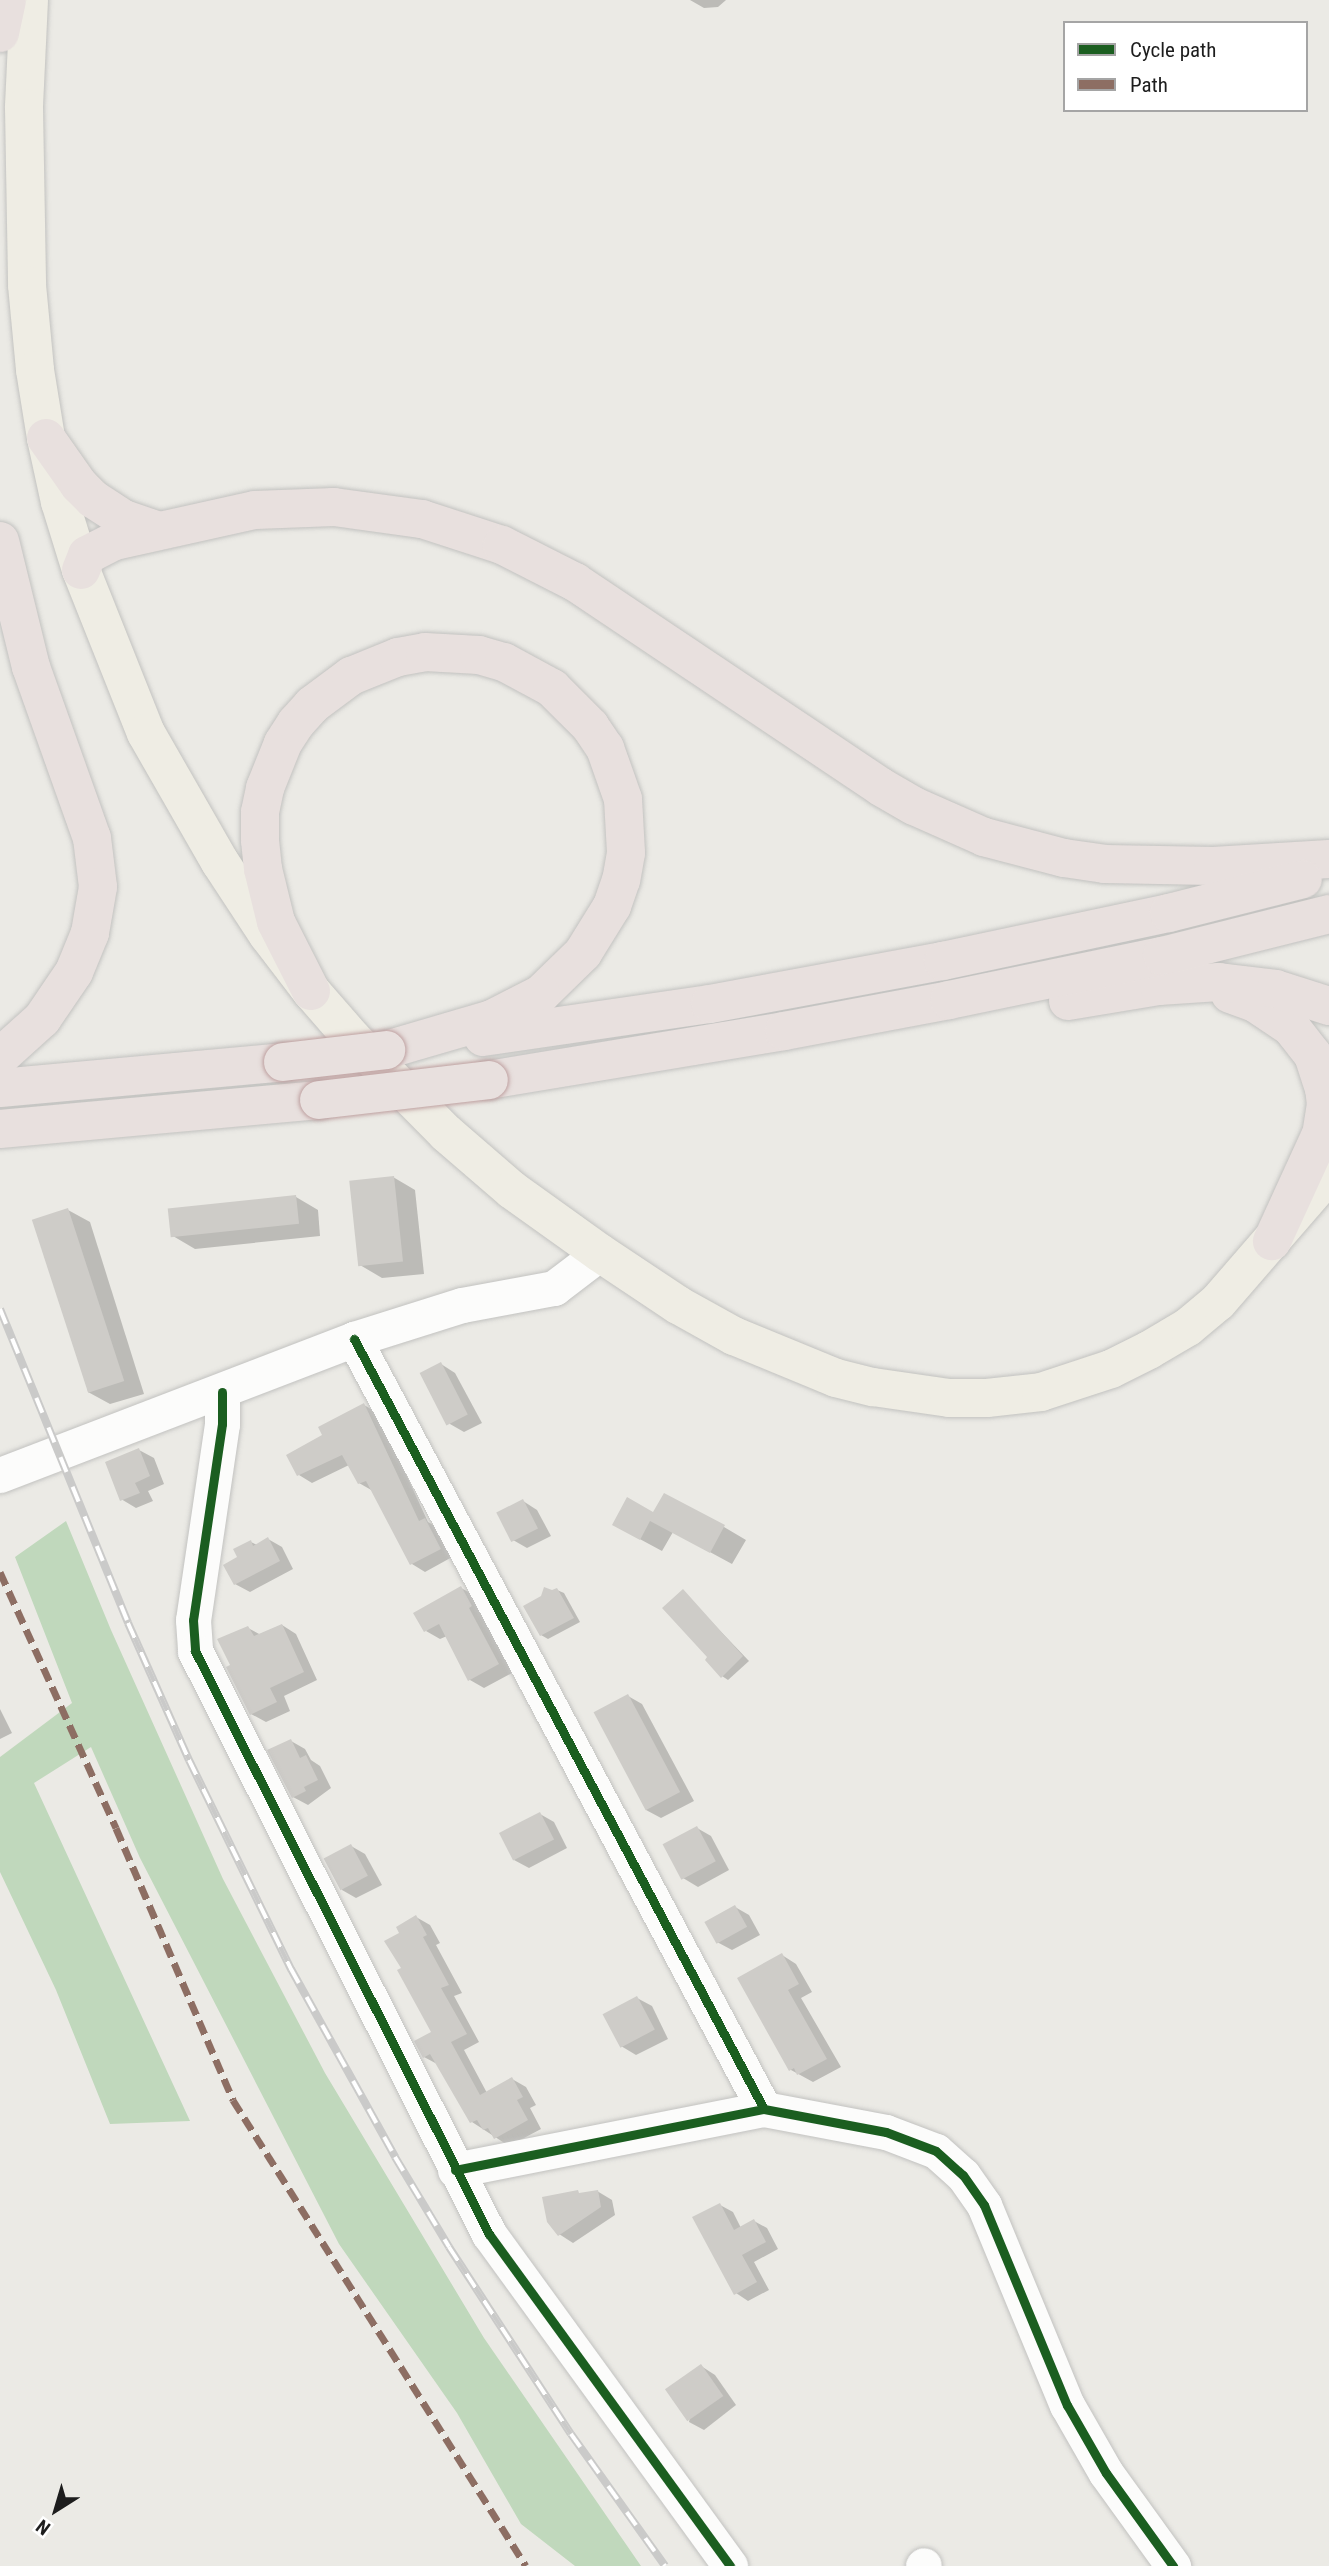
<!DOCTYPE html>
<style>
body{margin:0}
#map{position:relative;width:1329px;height:2566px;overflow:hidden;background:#ebeae5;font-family:"Roboto Condensed",sans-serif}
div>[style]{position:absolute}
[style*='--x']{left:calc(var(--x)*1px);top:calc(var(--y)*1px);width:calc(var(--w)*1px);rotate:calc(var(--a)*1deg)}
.forest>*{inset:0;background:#c0d8bc}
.shadow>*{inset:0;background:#0003}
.building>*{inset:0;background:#ceccc8;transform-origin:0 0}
.roads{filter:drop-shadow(0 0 2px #c2c2c0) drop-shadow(0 0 2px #c2c2c0)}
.minor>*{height:35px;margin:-17.5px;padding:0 17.5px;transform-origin:17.5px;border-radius:17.5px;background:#fcfcfb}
.major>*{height:38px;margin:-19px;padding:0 19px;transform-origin:19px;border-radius:19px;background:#efede4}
.highway>*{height:38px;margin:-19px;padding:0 19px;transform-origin:19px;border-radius:19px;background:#e8e0de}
.rail>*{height:8px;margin-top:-4px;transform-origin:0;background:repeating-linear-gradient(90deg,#fff 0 16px,#cacac9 0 32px);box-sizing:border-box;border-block:2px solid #cacac9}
.bridges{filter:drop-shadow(0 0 2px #bea0a0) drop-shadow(0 0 2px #bea0a0)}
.highway-bridge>*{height:38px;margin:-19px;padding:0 19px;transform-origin:19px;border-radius:19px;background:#e8e0de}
.quiet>*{height:7px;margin-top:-3.5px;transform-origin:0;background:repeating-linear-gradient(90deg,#8d6e63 0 14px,transparent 0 21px)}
.cycleway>*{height:9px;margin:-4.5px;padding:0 4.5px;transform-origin:4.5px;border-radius:4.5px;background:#1b5e20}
span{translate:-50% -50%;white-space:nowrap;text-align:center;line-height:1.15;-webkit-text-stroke:6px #fff;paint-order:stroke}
.legend{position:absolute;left:1063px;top:21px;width:245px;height:91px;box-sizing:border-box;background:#fff;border:2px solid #a5a5a5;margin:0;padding:9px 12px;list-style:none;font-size:21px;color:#1d1d1d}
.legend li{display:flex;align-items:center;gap:14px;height:35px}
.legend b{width:35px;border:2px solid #a5a5a5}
.north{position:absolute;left:21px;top:2475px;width:70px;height:70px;-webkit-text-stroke:5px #fff;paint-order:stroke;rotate:217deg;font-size:19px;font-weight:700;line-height:28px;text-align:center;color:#1d1d1d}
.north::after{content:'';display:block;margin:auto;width:24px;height:32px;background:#1d1d1d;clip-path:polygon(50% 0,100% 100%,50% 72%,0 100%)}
</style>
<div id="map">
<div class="forest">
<i style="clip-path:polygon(66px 1521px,111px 1630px,223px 1879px,325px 2073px,484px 2338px,641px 2566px,575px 2566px,521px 2524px,457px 2413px,339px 2244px,140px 1858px,91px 1747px,34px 1783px,190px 2121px,110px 2124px,56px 1990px,0 1872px,0 1757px,72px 1703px,15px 1557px)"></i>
</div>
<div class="shadow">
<i style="clip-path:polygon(690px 0,726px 0,718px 7px,704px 8px)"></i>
<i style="clip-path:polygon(393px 1177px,415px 1190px,424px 1274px,382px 1278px,360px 1265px)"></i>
<i style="clip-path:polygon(296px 1197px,318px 1210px,320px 1236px,195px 1249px,173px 1236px)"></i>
<i style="clip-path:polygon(68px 1210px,90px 1222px,144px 1394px,110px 1404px,88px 1392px)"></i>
<i style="clip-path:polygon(441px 1364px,455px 1373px,482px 1423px,464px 1432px,450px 1424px)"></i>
<i style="clip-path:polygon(364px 1405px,378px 1413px,428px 1522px,439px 1528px,454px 1556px,425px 1572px,412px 1564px,373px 1491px,359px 1483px,349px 1465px,312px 1483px,299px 1475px,325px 1436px)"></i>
<i style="clip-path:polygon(139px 1450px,154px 1458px,164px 1484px,148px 1491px,153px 1501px,136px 1508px,121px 1499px)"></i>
<i style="clip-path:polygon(523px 1501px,537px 1510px,551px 1536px,527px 1548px,513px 1540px)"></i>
<i style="clip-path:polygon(654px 1514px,724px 1527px,746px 1540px,732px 1564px,673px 1532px,662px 1551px,636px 1537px)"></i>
<i style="clip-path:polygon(268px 1539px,282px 1547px,293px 1569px,250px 1592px,235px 1584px,239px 1558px,251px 1542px,257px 1545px)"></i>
<i style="clip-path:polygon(461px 1588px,476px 1596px,512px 1673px,484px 1688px,470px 1680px,447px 1636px,440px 1639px,426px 1631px)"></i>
<i style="clip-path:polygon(557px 1590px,564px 1593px,580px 1622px,548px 1639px,541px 1635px,552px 1592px)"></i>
<i style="clip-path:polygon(683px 1592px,749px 1661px,728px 1680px,722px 1676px,710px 1657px)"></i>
<i style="clip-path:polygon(282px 1625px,296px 1634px,317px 1680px,284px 1696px,290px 1711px,266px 1722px,251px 1714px,233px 1666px,248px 1628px,261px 1635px)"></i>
<i style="clip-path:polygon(628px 1696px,642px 1704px,694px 1801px,661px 1818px,646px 1810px)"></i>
<i style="clip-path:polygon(0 1709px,12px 1733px,0 1739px)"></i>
<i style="clip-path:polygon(291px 1741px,305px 1749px,311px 1760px,320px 1766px,331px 1788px,308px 1805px,293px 1797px)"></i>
<i style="clip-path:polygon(540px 1814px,554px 1822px,567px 1848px,529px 1868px,514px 1860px)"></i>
<i style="clip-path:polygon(697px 1828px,711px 1836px,729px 1870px,698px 1887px,683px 1878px)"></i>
<i style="clip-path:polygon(351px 1846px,365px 1854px,382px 1885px,356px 1898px,342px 1890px)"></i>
<i style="clip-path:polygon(735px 1907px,749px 1915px,760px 1935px,732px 1950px,717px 1942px)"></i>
<i style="clip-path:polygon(416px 1917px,430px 1925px,440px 1943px,436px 1945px,462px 1993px,454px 1996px,479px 2042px,464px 2050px,487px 2093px,512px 2079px,526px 2087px,536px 2105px,530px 2108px,541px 2129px,509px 2146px,472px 2122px,439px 2065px,424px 2057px,433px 2032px,403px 1968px,401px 1933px)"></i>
<i style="clip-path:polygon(782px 1955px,796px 1964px,812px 1992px,801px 1998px,841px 2067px,813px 2082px,791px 2070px)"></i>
<i style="clip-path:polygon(637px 1998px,652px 2006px,668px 2039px,636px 2055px,621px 2046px)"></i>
<i style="clip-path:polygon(597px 2191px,612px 2200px,615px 2215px,573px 2243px,559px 2234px)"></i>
<i style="clip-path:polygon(720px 2205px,733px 2212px,741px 2228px,754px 2221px,767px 2228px,778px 2249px,754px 2262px,769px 2290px,748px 2301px,736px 2293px)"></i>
<i style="clip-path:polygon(701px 2366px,715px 2375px,736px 2405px,704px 2430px,689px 2422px)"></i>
</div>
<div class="building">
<i style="left:394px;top:1176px;width:86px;height:45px;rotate:84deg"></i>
<i style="left:296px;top:1195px;width:29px;height:129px;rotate:84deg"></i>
<i style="left:68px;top:1208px;width:182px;height:38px;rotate:72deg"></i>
<i style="left:441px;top:1362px;width:59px;height:24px;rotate:63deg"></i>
<i style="clip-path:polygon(364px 1403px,419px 1521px,425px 1518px,441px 1549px,410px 1565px,366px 1481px,358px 1484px,342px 1455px,297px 1476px,286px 1455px,322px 1435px,318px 1427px)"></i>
<i style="clip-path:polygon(139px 1448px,150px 1476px,135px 1483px,140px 1493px,120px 1501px,105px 1462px)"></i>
<i style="clip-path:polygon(664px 1493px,725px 1525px,710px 1553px,650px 1521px,640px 1540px,612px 1525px,627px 1497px,653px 1512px)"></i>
<i style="left:523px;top:1499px;width:33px;height:30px;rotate:63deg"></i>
<i style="clip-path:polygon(268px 1537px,280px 1561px,234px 1585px,223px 1565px,237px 1557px,233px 1549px,251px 1540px,253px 1546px)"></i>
<i style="clip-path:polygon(461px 1586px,472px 1606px,469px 1608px,499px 1664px,468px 1681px,439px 1624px,424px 1632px,413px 1613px)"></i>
<i style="clip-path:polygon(544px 1587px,552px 1590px,557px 1588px,574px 1618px,540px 1636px,523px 1606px,541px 1596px)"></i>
<i style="clip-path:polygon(683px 1589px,743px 1656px,721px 1678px,705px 1660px,707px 1657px,662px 1608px)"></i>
<i style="clip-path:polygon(282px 1624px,304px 1672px,270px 1688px,277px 1702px,250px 1715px,226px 1667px,230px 1665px,217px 1639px,248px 1626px,254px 1636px)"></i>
<i style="left:628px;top:1694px;width:111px;height:39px;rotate:62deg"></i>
<i style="clip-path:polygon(291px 1739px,300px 1758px,306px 1755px,318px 1780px,304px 1787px,306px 1791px,292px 1798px,267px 1750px)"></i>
<i style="left:540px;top:1812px;width:31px;height:46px;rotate:63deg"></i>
<i style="left:697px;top:1826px;width:40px;height:39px;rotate:62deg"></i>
<i style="left:351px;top:1844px;width:36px;height:31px;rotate:62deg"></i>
<i style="left:735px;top:1905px;width:25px;height:35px;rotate:61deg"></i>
<i style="clip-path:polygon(416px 1915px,427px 1935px,423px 1937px,449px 1985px,441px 1988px,467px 2034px,451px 2042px,480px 2095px,512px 2077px,523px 2097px,517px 2100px,528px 2120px,494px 2139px,488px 2128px,483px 2130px,477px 2120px,470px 2123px,430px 2054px,423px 2058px,414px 2041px,431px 2032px,397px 1970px,401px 1968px,384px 1941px,399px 1933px,396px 1927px)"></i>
<i style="clip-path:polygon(782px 1953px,799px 1984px,788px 1990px,827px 2059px,797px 2075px,794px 2068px,789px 2071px,737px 1978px)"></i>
<i style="left:637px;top:1996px;width:38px;height:39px;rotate:62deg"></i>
<i style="clip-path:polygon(578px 2190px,579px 2193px,598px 2190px,601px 2207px,558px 2236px,547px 2222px,542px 2197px)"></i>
<i style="clip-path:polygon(720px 2203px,734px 2230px,754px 2219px,766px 2242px,742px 2255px,757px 2282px,734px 2295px,692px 2217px)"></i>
<i style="left:701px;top:2364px;width:39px;height:44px;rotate:55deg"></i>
</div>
<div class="roads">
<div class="minor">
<i style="--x:354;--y:1339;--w:872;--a:61.97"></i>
<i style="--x:222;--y:1392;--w:32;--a:90"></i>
<i style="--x:222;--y:1424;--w:198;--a:98.4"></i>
<i style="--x:193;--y:1620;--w:31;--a:86"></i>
<i style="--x:195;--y:1651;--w:653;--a:63.24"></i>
<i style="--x:489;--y:2234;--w:410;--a:54"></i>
<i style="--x:0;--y:1475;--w:379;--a:-21"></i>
<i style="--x:354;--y:1339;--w:113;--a:-17.5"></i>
<i style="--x:462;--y:1305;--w:94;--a:-10.5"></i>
<i style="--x:554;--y:1288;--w:58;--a:-37.3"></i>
<i style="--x:455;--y:2170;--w:315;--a:-11.2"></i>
<i style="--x:764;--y:2109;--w:124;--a:10.7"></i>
<i style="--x:886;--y:2132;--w:53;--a:20.8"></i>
<i style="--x:936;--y:2151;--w:36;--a:42"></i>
<i style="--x:963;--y:2175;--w:37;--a:55"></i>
<i style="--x:984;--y:2205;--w:217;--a:67.5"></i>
<i style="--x:1067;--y:2405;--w:78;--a:60.2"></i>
<i style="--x:1106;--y:2473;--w:115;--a:54.2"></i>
<i style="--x:923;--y:2566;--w:1;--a:-45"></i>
</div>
<div class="major">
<i style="--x:29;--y:0;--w:108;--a:92.7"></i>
<i style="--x:24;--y:108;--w:177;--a:89"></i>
<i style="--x:27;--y:285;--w:85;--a:84.6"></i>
<i style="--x:35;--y:370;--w:69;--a:80.8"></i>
<i style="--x:46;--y:438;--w:66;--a:77.7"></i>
<i style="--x:60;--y:502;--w:71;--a:72.8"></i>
<i style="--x:81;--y:570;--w:175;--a:68.3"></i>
<i style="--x:146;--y:733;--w:149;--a:60.2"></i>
<i style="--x:220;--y:862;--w:87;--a:56.7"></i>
<i style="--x:268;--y:935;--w:71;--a:52.5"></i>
<i style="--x:311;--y:991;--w:62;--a:48.9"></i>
<i style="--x:352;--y:1038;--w:134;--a:45.3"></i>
<i style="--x:446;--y:1133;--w:87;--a:40.8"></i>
<i style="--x:512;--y:1190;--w:108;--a:35.6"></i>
<i style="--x:600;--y:1253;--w:94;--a:33.7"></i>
<i style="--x:678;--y:1305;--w:64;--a:29"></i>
<i style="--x:734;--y:1336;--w:110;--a:22.4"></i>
<i style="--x:836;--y:1378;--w:38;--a:14"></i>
<i style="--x:873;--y:1387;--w:77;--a:8.2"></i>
<i style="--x:949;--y:1398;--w:38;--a:0"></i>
<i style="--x:987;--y:1398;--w:54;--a:-6.3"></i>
<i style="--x:1041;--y:1392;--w:74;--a:-18.2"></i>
<i style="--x:1111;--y:1369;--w:42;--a:-26.6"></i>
<i style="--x:1149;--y:1350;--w:45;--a:-30.5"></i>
<i style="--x:1188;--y:1327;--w:39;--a:-40"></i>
<i style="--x:1218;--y:1302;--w:169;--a:-49.1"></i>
</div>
<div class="highway">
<i style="--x:0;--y:33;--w:34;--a:-78"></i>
<i style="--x:46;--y:438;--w:57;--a:54.9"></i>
<i style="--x:79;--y:485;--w:20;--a:45"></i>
<i style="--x:93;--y:499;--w:37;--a:33"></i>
<i style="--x:124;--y:519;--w:34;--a:19"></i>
<i style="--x:0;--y:541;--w:130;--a:76.2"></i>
<i style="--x:31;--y:667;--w:182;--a:70.4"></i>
<i style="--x:92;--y:838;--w:49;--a:83"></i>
<i style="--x:98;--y:887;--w:47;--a:99.9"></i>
<i style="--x:90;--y:933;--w:42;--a:112.3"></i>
<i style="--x:74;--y:972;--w:57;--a:124.2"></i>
<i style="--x:42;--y:1019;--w:57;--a:137.9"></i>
<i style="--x:81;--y:570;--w:16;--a:-68"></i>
<i style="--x:87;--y:555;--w:31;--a:-27"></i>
<i style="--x:115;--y:541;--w:143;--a:-12.5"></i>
<i style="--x:255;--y:510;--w:79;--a:-2.2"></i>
<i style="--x:334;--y:507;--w:89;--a:7.8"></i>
<i style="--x:422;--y:519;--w:84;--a:18"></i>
<i style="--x:502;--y:545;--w:82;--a:26.9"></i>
<i style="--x:575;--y:582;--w:368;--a:33.8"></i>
<i style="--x:881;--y:787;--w:38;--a:30"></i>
<i style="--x:914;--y:806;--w:77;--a:23.9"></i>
<i style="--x:984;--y:837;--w:83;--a:14.7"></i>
<i style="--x:1064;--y:858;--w:41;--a:8.3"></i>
<i style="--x:1105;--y:864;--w:108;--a:1.1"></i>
<i style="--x:1213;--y:866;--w:116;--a:-3.5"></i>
<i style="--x:311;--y:991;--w:77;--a:-116.9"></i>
<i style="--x:276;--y:922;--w:55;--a:-103.8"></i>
<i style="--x:263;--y:869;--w:29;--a:-96"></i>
<i style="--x:260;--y:840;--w:28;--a:-90"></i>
<i style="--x:260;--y:812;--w:25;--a:-78"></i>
<i style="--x:265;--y:788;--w:48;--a:-68.2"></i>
<i style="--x:283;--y:743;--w:24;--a:-57"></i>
<i style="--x:296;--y:723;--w:24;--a:-48"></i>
<i style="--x:312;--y:705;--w:49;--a:-36.6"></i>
<i style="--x:351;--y:676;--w:51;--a:-22"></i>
<i style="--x:398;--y:657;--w:27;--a:-10"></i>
<i style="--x:425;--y:652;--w:54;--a:3.2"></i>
<i style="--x:479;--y:655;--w:26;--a:16"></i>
<i style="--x:504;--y:662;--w:55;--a:28.4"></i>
<i style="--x:552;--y:688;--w:54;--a:45"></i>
<i style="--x:590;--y:726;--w:27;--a:56"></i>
<i style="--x:605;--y:748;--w:54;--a:70.6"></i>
<i style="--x:623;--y:799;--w:54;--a:86.8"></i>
<i style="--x:626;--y:853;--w:27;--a:100"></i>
<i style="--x:621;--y:880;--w:28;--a:109"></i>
<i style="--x:612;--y:906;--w:55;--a:121.7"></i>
<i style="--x:583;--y:953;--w:59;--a:135.7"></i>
<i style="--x:541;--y:994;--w:55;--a:153"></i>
<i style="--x:492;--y:1019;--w:110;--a:163.7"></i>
<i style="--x:1230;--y:994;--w:27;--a:20"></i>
<i style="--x:1255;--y:1003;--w:43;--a:33.7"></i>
<i style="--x:1291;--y:1027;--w:36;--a:52"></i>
<i style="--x:1313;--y:1055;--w:35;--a:72"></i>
<i style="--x:1324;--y:1088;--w:16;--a:83"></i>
<i style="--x:1326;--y:1104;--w:30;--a:99"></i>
<i style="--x:1321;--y:1134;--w:118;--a:114.6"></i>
<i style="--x:1068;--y:1001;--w:92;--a:-9.4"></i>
<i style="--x:1159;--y:986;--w:60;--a:-3.8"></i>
<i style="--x:1219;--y:982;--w:57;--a:7"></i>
<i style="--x:1276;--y:989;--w:56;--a:17.8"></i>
<i style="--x:483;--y:1037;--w:229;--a:-8.3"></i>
<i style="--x:710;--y:1004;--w:237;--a:-10.5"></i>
<i style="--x:943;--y:961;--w:231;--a:-12"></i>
<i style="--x:1169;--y:913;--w:138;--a:-14.2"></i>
<i style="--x:489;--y:1080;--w:299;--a:-9.4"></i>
<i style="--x:784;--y:1031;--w:168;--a:-10.6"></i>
<i style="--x:949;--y:1000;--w:217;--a:-11.7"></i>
<i style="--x:1162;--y:956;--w:172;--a:-14.1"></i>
<i style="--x:0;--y:1088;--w:284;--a:-5.2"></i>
<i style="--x:0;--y:1129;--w:320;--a:-5.2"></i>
</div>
</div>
<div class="rail">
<i style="--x:0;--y:1309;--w:339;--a:67.8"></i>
<i style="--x:128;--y:1623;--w:150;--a:66"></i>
<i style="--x:189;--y:1760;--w:233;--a:64"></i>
<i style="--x:291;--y:1969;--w:215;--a:61"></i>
<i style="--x:395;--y:2157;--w:105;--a:59"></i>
<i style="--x:449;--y:2247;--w:223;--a:56.9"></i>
<i style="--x:571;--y:2434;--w:162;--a:54.5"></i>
</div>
<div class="bridges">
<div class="highway-bridge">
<i style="--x:283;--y:1062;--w:104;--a:-6.6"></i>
<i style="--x:319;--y:1100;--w:171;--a:-6.7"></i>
</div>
</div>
<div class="quiet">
<i style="--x:0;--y:1572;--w:281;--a:65.6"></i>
<i style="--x:116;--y:1828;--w:296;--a:66.7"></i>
<i style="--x:233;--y:2100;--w:550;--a:57.84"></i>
</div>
<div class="cycleway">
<i style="--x:354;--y:1339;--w:872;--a:61.97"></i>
<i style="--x:222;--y:1392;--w:32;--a:90"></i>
<i style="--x:222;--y:1424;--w:198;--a:98.4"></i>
<i style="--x:193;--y:1620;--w:31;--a:86"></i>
<i style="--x:195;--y:1651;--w:653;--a:63.24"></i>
<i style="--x:489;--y:2234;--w:410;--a:54"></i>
<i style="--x:455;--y:2170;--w:315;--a:-11.2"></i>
<i style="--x:764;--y:2109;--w:124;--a:10.7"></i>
<i style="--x:886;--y:2132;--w:53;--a:20.8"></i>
<i style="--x:936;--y:2151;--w:36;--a:42"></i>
<i style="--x:963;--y:2175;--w:37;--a:55"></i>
<i style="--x:984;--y:2205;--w:217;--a:67.5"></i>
<i style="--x:1067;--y:2405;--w:78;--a:60.2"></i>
<i style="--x:1106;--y:2473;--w:115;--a:54.2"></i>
</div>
<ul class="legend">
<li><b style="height:9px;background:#1b5e20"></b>Cycle path</li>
<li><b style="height:9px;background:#8d6e63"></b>Path</li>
</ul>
<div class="north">N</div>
</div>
